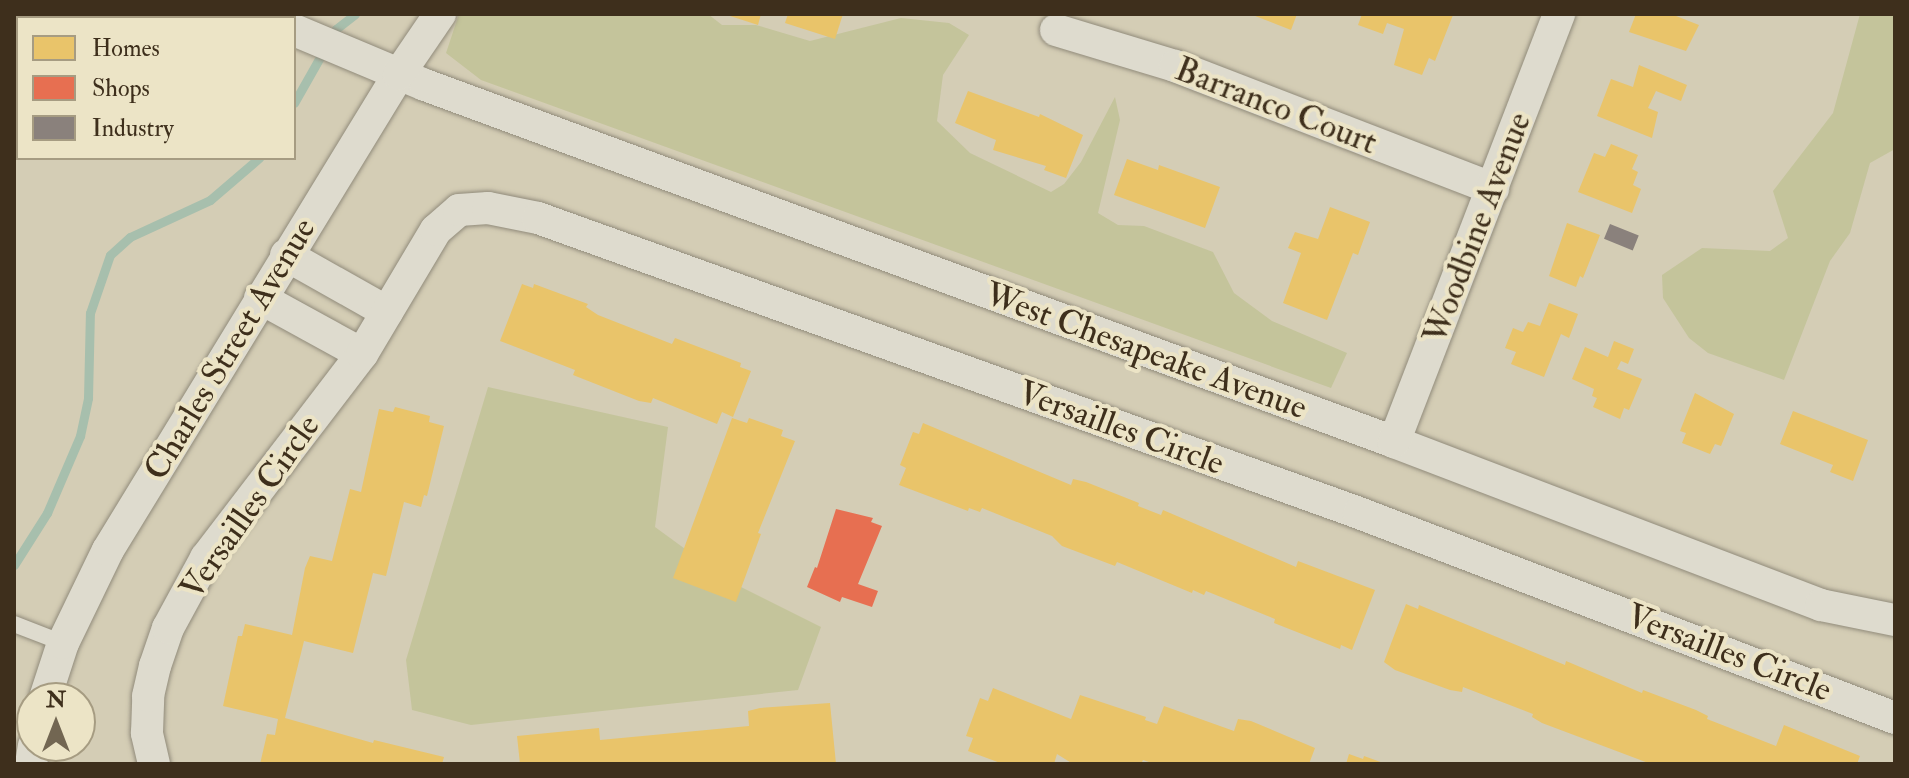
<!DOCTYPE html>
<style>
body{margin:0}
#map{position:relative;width:1909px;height:778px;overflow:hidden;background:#d4cdb5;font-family:"IM FELL Double Pica",serif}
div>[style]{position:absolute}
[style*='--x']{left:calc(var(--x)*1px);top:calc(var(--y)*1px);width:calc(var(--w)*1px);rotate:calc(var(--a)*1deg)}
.green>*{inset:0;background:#c4c49b}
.homes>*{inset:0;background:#e9c46a}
.shops>*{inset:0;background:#e76f51}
.industry>*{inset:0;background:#8a817c;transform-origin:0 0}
.stream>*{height:9px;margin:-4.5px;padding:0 4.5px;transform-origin:4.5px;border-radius:4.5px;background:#a7bfad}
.roads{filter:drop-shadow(0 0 2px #918b7b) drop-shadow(0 0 2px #918b7b)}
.service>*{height:16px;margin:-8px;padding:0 8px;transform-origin:8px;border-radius:8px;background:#dedbce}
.minor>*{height:32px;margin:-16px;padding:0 16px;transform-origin:16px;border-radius:16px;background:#dedbce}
span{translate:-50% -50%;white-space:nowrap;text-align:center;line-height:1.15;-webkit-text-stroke:8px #ece4c6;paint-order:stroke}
.street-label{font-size:34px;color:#3e2f1c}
.frame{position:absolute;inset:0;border:16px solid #3e2f1c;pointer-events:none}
.legend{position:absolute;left:16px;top:16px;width:280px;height:144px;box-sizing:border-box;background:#ece4c6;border:2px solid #a69c82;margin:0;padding:10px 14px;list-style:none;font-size:24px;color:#3e2f1c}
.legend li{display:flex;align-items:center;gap:16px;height:40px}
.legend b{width:40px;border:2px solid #a69c82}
.north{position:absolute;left:16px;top:682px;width:80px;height:80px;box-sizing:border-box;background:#ece4c6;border:2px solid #a69c82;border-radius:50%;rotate:0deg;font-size:22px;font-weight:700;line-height:32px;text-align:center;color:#3e2f1c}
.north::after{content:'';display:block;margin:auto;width:28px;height:36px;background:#726652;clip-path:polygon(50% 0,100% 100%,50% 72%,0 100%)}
</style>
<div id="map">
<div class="green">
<i style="clip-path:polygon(459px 14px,708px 14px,722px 25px,756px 25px,810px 41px,901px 18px,949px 23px,969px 35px,943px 75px,937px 121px,970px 153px,1051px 192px,1064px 184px,1081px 162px,1115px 97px,1120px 120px,1098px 213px,1118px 225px,1144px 226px,1213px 252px,1234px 293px,1272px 321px,1347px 353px,1331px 388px,481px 80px,446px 53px)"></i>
<i style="clip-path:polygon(1860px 14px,1895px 14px,1895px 149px,1870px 163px,1850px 233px,1830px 261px,1784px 380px,1708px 353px,1689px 338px,1663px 298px,1662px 275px,1702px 248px,1770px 251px,1788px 238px,1773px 191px,1833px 113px)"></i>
<i style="clip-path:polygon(488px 387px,668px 427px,655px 527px,729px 581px,821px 627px,798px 690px,471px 725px,412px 710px,406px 660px)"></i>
</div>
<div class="homes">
<i style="clip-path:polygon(724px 14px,761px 14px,758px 25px)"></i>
<i style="clip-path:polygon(788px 14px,843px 14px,835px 39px,785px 23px)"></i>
<i style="clip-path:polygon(1250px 14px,1297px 14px,1291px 30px)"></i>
<i style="clip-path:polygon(1362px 14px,1451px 14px,1453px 15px,1435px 61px,1429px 58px,1422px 75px,1394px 65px,1404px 29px,1387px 23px,1383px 34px,1358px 25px)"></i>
<i style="clip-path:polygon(1636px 14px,1671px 14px,1699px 25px,1686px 51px,1629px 32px)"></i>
<i style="clip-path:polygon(1639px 65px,1687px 85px,1681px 101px,1656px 91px,1648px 108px,1658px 112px,1652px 138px,1597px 116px,1611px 79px,1633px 87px)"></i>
<i style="clip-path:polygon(968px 91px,1039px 117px,1040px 114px,1083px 135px,1066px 178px,1044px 170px,1046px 166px,993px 150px,996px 140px,955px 123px)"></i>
<i style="clip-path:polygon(1611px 144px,1638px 155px,1632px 169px,1638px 172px,1633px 185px,1641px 189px,1632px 213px,1578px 192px,1594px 153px,1605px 157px)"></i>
<i style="clip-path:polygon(1127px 159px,1158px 170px,1159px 165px,1220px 187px,1205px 228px,1114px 195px)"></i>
<i style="clip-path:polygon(1330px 207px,1370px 222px,1358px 255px,1353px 253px,1327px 320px,1283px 303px,1301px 253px,1288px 248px,1295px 232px,1318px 239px)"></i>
<i style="clip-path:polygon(1567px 223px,1600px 235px,1583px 278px,1580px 276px,1576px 287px,1549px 276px)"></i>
<i style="clip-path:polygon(522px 284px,533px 288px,534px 284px,588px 304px,586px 307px,598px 315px,672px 344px,675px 338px,741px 363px,740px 367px,751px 371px,733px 417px,722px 412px,717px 424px,653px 398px,651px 403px,639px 401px,573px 375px,575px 370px,500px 341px)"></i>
<i style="clip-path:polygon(1549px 303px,1578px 314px,1569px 338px,1561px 334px,1544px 377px,1511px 364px,1516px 352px,1505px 348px,1513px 328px,1523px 332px,1528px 322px,1540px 326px)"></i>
<i style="clip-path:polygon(1614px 341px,1634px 349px,1628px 364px,1621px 361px,1617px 369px,1642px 379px,1629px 410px,1624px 408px,1620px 419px,1593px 407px,1597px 398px,1592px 396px,1594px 389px,1572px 379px,1585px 347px,1608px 357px)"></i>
<i style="clip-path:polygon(1695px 393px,1734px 414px,1721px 446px,1715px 444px,1710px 454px,1682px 443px,1686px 433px,1680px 431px)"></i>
<i style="clip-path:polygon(395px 407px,430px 416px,429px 422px,444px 426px,427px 496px,424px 495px,421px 507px,404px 502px,386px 576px,373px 573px,353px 653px,304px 641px,285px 718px,373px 743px,374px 740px,444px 757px,442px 764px,260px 764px,267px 734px,275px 735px,278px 719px,223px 706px,238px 636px,242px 636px,245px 624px,292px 635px,305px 568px,310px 556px,332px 561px,350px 489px,361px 492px,379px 409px,393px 412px)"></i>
<i style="clip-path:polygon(1793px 411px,1868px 440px,1853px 481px,1830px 472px,1833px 465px,1780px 444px)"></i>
<i style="clip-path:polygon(732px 418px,747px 423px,749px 418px,783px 430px,781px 436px,795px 441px,758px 533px,761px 534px,736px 602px,673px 578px)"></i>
<i style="clip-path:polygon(923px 423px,1071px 485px,1073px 479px,1086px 482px,1139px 503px,1138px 506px,1161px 515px,1163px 510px,1296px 567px,1298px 561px,1375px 590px,1352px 650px,1341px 645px,1340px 649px,1274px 623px,1275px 619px,1206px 591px,1204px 595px,1193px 590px,1192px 593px,1117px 562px,1115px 566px,1062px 546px,1052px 536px,982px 508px,980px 512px,969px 508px,968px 511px,899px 485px,906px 468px,900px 465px,913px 432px,919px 434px)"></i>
<i style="clip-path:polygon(1406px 604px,1418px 609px,1419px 605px,1565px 665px,1566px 661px,1642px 693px,1643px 690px,1696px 710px,1708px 716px,1707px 719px,1776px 746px,1784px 725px,1860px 756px,1857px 764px,1651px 764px,1542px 723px,1532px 717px,1533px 714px,1463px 687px,1462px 692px,1450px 690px,1395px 670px,1384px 662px)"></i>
<i style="clip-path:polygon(993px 688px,1071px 719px,1080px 695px,1146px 717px,1145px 720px,1157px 724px,1164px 706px,1234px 731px,1238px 719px,1251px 721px,1315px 748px,1309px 764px,1155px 764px,1143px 760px,1141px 764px,1073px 764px,1057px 754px,1054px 764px,1003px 764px,968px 751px,973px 738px,966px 736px,980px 698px,988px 701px)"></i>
<i style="clip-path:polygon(830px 703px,836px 764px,520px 764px,517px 736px,599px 728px,600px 740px,749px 726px,748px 711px,760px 708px)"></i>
<i style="clip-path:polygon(1349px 754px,1363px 759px,1364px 756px,1386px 764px,1346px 764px)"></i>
</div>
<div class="shops">
<i style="clip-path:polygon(836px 509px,873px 518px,871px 522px,882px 526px,858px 584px,878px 591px,872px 607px,842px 597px,840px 602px,807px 587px,815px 567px,817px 568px)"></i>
</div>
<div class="industry">
<i style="left:1610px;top:224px;width:31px;height:16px;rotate:22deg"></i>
</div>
<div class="stream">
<i style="--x:294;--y:103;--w:85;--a:-60.4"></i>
<i style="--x:336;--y:29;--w:24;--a:-38"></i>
<i style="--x:14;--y:565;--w:62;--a:-57.6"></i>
<i style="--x:47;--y:513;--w:84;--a:-66.8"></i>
<i style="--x:80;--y:436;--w:39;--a:-78"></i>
<i style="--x:88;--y:398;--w:85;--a:-88.7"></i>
<i style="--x:90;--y:313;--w:61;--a:-71"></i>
<i style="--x:110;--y:255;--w:27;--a:-42"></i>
<i style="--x:130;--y:237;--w:88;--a:-24.8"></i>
<i style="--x:210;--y:200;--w:65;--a:-40.6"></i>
</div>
<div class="roads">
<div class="service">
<i style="--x:14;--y:624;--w:53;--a:21.2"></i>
</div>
<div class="minor">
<i style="--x:251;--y:14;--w:12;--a:20"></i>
<i style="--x:294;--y:30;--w:142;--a:22.8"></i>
<i style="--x:425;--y:85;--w:1033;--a:20.22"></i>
<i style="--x:1394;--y:442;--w:457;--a:20.9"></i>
<i style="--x:1821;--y:605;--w:76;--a:11.5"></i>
<i style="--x:1056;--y:30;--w:124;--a:16.8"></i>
<i style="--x:1175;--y:66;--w:341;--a:21.1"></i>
<i style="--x:286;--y:255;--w:116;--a:29.4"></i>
<i style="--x:260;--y:298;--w:116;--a:28.8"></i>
<i style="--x:1394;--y:442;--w:459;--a:-68.9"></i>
<i style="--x:45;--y:698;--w:58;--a:-71.9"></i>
<i style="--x:63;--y:643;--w:103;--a:-64.2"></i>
<i style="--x:108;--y:550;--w:558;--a:-58.56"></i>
<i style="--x:399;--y:74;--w:73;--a:-55.7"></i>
<i style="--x:31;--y:764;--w:18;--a:-81"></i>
<i style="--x:154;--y:764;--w:32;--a:-103"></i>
<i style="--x:147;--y:733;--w:37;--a:-88"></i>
<i style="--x:148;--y:696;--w:31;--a:-77"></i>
<i style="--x:155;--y:666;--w:40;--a:-71.1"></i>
<i style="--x:168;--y:628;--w:80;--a:-61.5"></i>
<i style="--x:206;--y:558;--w:257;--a:-52.6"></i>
<i style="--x:362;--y:354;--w:144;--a:-59.2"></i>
<i style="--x:436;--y:230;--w:30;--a:-41"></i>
<i style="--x:459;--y:210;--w:29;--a:-4"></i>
<i style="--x:488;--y:208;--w:51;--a:11.3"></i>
<i style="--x:538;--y:218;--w:872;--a:19.76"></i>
<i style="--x:1359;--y:513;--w:574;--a:20.93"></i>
</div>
</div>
<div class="street-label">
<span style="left:1276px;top:106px;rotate:21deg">Barranco Court</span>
<span style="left:1477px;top:228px;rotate:-69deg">Woodbine Avenue</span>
<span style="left:230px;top:349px;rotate:-59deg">Charles Street Avenue</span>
<span style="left:1146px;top:351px;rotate:20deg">West Chesapeake Avenue</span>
<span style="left:1121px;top:428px;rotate:20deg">Versailles Circle</span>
<span style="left:250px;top:507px;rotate:-55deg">Versailles Circle</span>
<span style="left:1729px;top:653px;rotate:21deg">Versailles Circle</span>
</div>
<div class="frame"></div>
<ul class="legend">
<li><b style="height:22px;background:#e9c46a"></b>Homes</li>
<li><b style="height:22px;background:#e76f51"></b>Shops</li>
<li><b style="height:22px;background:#8a817c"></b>Industry</li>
</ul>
<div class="north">N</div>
</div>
